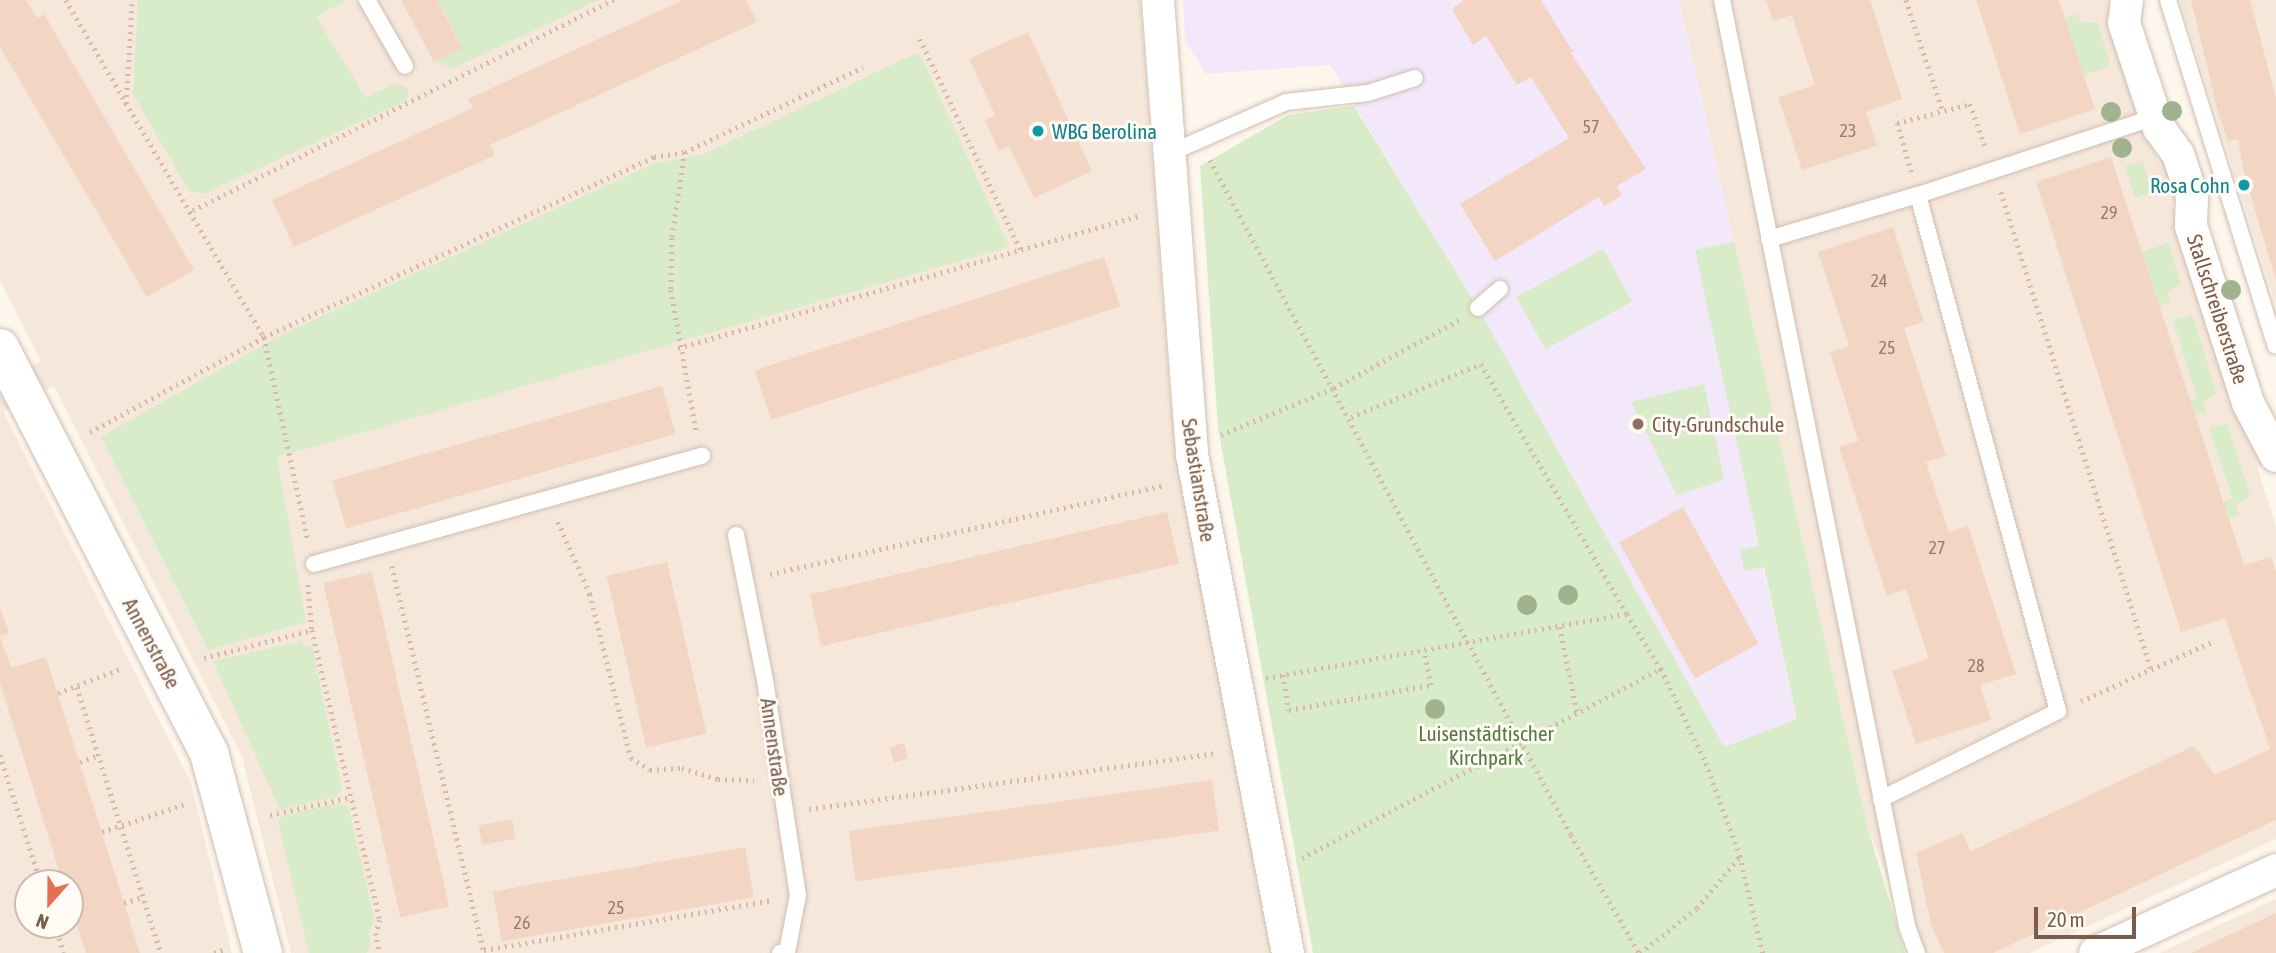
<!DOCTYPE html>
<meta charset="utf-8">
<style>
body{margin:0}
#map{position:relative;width:2276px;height:953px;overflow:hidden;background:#fdf6ec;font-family:"Asap Condensed",sans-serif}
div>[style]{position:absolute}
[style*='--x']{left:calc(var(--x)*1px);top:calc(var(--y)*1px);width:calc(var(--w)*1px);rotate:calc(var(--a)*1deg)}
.residential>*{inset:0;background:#f5e8da}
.education>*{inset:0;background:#f3e8fa}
.green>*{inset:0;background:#d8ecc9;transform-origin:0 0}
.building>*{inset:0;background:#f3d5c3;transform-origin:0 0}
.path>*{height:4.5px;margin-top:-2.25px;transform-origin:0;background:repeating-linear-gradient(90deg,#d9b8a5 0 2px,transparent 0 7px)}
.roads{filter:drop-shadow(0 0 2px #d1beb0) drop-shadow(0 0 2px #d1beb0)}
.lane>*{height:16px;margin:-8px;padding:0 8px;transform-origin:8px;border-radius:8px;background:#fff}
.street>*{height:32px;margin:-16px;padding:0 16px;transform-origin:16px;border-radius:16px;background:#fff}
.secondary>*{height:38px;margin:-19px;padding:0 19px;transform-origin:19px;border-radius:19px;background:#fff}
.trees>*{width:20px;height:20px;margin:-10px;border-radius:50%;background:#a0b28e}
.dots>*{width:19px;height:19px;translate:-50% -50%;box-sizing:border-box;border:4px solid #fffaf3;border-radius:50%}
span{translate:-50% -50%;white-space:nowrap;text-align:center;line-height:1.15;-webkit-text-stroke:6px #fffaf3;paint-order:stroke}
.number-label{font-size:18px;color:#987a6a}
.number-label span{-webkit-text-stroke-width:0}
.culture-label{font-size:21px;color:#0d838f}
.left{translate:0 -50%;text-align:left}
.right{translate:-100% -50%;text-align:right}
.street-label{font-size:21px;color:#7a5c4d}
.education-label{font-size:21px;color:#785e54}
.park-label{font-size:21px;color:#537a41}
.north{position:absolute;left:14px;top:869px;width:70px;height:70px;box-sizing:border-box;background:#fffaf3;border:2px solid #cabbb1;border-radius:50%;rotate:201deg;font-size:19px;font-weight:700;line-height:28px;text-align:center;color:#7a5c4d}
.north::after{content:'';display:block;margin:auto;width:24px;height:32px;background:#e76f51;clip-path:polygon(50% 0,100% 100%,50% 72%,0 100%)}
.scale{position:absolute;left:2034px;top:907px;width:102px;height:32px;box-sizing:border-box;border:4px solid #7a5c4d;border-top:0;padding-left:9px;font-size:21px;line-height:24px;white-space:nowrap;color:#7a5c4d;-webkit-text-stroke:5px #fffaf3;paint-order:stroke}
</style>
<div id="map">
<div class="residential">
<i style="clip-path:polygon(0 0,1140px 0,1171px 408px,1270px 953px,291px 953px,242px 757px,54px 386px,42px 391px,30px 367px,41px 361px,0 281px)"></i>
<i style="clip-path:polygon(1679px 0,2112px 0,2108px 4px,2158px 161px,2164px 159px,2178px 200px,2172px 203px,2251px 446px,2258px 445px,2265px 464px,2257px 467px,2276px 526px,2276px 839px,2030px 953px,1916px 953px,1867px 825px)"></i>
<i style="clip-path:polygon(2180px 0,2276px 0,2276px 304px,2223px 136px)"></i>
<i style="clip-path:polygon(evenodd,0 383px,14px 406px,3px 411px,191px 783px,232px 953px,0 953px,0 383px,28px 883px,70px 883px,70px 925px,28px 925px,28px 883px)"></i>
<i style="clip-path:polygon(2276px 899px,2276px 953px,2159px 953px,2193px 937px)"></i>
</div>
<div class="education">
<i style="clip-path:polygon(1183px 0,1679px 0,1734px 241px,1696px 250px,1759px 547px,1741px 550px,1763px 567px,1797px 719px,1724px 747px,1478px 308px,1330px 65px,1206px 74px,1185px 41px)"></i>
</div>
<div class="green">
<i style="clip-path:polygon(138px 0,346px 0,316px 17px,366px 98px,396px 83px,409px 89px,407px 100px,203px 194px,189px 191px,133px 94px)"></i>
<i style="clip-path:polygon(437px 0,599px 0,453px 68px,434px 62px,462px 47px)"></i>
<i style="clip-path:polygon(2078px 14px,2081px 22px,2097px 22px,2111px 66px,2084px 75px,2065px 18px)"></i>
<i style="clip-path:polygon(919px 52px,1009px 247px,277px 457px,306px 622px,208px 650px,101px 437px,281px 335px,653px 164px,704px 154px)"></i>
<i style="clip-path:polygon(1354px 106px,1478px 308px,1724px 747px,1797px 719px,1764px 567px,1744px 571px,1740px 550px,1759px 546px,1695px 250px,1734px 241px,1867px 825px,1905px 953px,1313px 953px,1218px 428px,1200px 166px,1288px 115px)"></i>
<i style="left:2142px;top:161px;width:33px;height:18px;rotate:72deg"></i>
<i style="clip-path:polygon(2168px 242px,2181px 284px,2168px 292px,2170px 302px,2159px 305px,2142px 252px)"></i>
<i style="left:1603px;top:249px;width:60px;height:99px;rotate:61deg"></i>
<i style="clip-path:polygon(2192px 315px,2217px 393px,2203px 402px,2206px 412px,2195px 415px,2190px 401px,2197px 397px,2173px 320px)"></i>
<i style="clip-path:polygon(1704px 384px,1724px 480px,1677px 495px,1631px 402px)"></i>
<i style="clip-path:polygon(2227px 423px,2250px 496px,2236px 505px,2239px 515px,2228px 518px,2223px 503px,2233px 499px,2209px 429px)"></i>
<i style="clip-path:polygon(302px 641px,304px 647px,312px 645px,342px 789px,335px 797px,280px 810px,213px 661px)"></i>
<i style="clip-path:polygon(340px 803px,349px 808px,375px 921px,369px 932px,371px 945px,366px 953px,309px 953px,278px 822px,283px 815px)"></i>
</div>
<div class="building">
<i style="clip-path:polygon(0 0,26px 0,37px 18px,44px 14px,194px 270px,147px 297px,0 47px)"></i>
<i style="clip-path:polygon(401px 0,437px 0,462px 48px,434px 62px)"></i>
<i style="clip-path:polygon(683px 0,746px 0,757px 22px,490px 145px,495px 155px,294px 247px,272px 200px,473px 108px,468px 99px)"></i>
<i style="clip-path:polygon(1464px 0,1541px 0,1572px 50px,1577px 48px,1571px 53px,1646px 169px,1617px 186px,1622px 195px,1604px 206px,1599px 197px,1495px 261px,1460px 204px,1569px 138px,1531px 77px,1517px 85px,1486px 36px,1473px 45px,1452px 9px)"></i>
<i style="clip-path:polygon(1766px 0,1870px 0,1902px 99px,1866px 112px,1877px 146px,1802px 170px,1778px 97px,1815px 85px,1792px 15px,1773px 21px)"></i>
<i style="clip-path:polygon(1976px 0,2059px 0,2095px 109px,2020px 134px)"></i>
<i style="clip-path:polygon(2191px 0,2250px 0,2276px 98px,2276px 280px,2244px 174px,2238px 139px,2228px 141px,2217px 108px)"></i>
<i style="clip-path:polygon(1028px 32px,1092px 171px,1034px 198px,1009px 146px,999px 151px,985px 120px,995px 115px,969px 59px)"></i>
<i style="clip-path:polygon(2111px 157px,2244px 565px,2271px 557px,2276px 572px,2276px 820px,1993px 953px,1944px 953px,1931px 925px,1916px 853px,1962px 833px,1971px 851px,2194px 746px,2215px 775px,2270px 749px,2225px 618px,2181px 632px,2036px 182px)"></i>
<i style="clip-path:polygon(1893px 227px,1924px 322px,1904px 328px,1946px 456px,1926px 462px,1949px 532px,1968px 526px,2016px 674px,1980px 685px,1991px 720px,1916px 744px,1892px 671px,1929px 659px,1906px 589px,1887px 596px,1839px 447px,1858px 441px,1830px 352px,1849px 346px,1818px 252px)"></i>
<i style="left:1104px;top:257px;width:52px;height:367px;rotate:72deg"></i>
<i style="left:662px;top:386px;width:50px;height:343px;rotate:74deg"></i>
<i style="left:1683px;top:507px;width:156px;height:73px;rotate:61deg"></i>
<i style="left:1167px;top:512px;width:53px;height:367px;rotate:77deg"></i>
<i style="left:667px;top:562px;width:176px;height:62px;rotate:77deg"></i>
<i style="left:372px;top:572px;width:343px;height:50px;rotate:77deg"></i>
<i style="clip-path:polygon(0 608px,9px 633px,0 636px)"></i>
<i style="clip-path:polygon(0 636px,11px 668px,46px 657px,140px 953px,86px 953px,70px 904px,70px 883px,63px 883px,0 683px)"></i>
<i style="left:904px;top:743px;width:16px;height:15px;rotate:75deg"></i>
<i style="left:1212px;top:780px;width:51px;height:367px;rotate:82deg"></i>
<i style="left:512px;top:819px;width:20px;height:34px;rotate:79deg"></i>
<i style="left:745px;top:847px;width:51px;height:256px;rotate:80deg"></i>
<i style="clip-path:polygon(2276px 913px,2276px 953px,2191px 953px,2199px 949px)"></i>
</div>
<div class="path">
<i style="--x:66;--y:0;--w:246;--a:59.7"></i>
<i style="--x:614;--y:0;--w:474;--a:153.4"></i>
<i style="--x:190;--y:212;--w:145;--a:59.4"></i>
<i style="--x:264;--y:337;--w:430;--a:-24.8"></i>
<i style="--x:654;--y:157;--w:31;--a:-9"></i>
<i style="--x:685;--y:152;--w:197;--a:-25.5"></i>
<i style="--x:1906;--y:0;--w:117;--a:71.6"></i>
<i style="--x:920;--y:39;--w:233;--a:64.5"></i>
<i style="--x:126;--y:104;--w:104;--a:-86.7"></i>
<i style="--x:685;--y:152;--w:87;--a:98.6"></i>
<i style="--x:672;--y:238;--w:52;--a:91.1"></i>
<i style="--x:671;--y:290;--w:146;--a:79.8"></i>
<i style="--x:1210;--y:160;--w:765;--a:61.86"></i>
<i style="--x:1571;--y:835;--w:136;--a:60"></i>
<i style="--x:1911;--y:172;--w:51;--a:-105.9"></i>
<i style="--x:1897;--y:123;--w:75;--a:-14.6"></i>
<i style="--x:1970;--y:104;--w:47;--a:70"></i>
<i style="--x:2001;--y:192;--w:500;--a:72.54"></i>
<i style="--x:678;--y:348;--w:482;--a:-16"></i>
<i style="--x:1351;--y:417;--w:140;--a:-22.2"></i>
<i style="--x:1481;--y:364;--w:290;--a:59.7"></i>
<i style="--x:90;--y:432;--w:198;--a:-28.6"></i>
<i style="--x:264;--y:337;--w:208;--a:77.8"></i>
<i style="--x:1221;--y:435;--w:122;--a:-22.6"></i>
<i style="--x:1334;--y:388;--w:142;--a:-28.5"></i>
<i style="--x:558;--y:522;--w:79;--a:66"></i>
<i style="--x:590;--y:594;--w:169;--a:76"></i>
<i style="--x:631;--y:758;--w:22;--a:32"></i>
<i style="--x:650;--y:770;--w:32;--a:-4"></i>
<i style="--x:682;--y:768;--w:38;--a:17"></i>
<i style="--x:718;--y:779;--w:36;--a:2"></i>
<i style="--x:392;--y:566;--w:398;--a:76.6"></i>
<i style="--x:770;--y:574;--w:404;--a:-12.7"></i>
<i style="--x:308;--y:585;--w:45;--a:84.9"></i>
<i style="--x:312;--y:630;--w:298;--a:76.8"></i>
<i style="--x:380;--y:920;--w:14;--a:107"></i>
<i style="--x:376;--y:933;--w:20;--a:81"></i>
<i style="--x:1560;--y:627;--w:87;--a:78.7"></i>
<i style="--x:204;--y:658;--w:112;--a:-14.5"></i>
<i style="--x:1283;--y:675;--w:36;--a:80"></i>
<i style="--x:1289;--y:710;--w:144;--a:-10"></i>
<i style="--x:1431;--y:685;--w:35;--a:-102"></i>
<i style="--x:1266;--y:678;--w:367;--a:-10.1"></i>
<i style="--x:1627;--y:614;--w:65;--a:58.3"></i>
<i style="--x:1661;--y:669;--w:104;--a:64.4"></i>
<i style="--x:1706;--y:763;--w:99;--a:69.9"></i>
<i style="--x:1740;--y:856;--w:100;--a:76.7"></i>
<i style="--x:77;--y:687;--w:279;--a:72.5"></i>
<i style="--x:58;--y:693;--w:69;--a:-21.3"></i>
<i style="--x:2081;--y:701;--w:146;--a:-24.3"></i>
<i style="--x:0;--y:755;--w:134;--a:72.2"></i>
<i style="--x:80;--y:762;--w:20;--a:-20"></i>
<i style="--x:809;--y:809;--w:412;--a:-7.8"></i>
<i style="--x:270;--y:815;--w:83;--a:-12.5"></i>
<i style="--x:102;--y:832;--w:88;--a:-18.6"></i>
<i style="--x:1302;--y:858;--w:406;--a:-27.8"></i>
<i style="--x:124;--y:903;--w:20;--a:-18"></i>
<i style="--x:55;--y:925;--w:29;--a:72"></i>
<i style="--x:484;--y:950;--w:292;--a:-9.8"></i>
<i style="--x:214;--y:953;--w:9;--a:-18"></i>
<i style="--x:1640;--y:953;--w:73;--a:-38.3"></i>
<i style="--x:1697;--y:908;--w:67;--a:-50.4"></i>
</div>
<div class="roads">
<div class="lane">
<i style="--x:367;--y:0;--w:76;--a:60.1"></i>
<i style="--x:1722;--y:0;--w:944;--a:78.7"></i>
<i style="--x:1907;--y:926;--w:29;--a:70"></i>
<i style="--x:2168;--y:0;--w:362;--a:72.7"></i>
<i style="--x:1170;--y:153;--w:127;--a:-23.7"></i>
<i style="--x:1286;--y:102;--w:82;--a:-6.3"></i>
<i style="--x:1368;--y:93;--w:49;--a:-17.7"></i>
<i style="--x:1769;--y:239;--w:155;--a:-16.5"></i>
<i style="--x:1918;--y:195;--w:250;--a:-18.2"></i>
<i style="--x:1478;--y:308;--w:29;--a:-41"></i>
<i style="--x:736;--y:535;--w:148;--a:78.7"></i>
<i style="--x:765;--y:680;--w:218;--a:81.3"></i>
<i style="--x:798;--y:895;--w:58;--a:100.9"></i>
<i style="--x:787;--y:952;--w:7;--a:172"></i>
<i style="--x:314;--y:564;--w:403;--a:-15.6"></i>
<i style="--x:1881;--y:799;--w:198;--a:-26.4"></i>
<i style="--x:2058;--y:711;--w:535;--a:-105.18"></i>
</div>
<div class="street">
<i style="--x:1158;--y:0;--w:456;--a:85.7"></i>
<i style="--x:1192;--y:455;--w:507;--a:79.09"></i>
<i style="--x:2127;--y:0;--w:23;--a:97"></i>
<i style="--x:2124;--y:23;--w:111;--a:71.6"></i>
<i style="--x:2159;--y:128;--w:32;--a:54"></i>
<i style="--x:2178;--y:154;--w:44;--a:71.6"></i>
<i style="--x:2192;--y:196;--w:30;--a:92"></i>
<i style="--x:2191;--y:226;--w:186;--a:72.1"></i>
<i style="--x:2248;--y:403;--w:60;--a:62.2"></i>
<i style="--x:2095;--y:953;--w:199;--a:-24.6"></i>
</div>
<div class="secondary">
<i style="--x:0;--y:348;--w:456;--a:62.7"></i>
<i style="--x:209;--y:753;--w:207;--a:74.9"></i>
</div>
</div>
<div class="trees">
<i style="left:2172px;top:111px"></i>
<i style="left:2111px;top:112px"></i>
<i style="left:2122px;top:148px"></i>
<i style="left:2231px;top:290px"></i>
<i style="left:1568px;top:595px"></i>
<i style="left:1527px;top:605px"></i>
<i style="left:1435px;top:709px"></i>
</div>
<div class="dots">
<i style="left:1038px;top:131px;background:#0f9aa8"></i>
<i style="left:2244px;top:185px;background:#0f9aa8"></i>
<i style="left:1638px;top:424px;background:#8d6e63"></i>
</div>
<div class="number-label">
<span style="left:1591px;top:127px">57</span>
<span style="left:1848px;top:131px">23</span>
<span style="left:2109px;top:213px">29</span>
<span style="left:1879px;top:281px">24</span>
<span style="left:1887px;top:348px">25</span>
<span style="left:1937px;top:548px">27</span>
<span style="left:1976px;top:666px">28</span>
<span style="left:616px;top:908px">25</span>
<span style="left:522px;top:923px">26</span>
</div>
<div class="culture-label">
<span class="left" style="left:1052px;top:131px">WBG Berolina</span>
<span class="right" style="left:2230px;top:185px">Rosa Cohn</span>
</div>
<div class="street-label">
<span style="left:2218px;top:309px;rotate:72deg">Stallschreiberstraße</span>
<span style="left:1199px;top:480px;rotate:81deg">Sebastianstraße</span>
<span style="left:152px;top:643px;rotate:62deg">Annenstraße</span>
<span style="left:775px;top:747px;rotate:82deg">Annenstraße</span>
</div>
<div class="education-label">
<span class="left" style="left:1652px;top:424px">City-Grundschule</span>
</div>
<div class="park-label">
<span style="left:1486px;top:745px">Luisenstädtischer<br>Kirchpark</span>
</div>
<div class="north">N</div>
<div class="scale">20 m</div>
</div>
